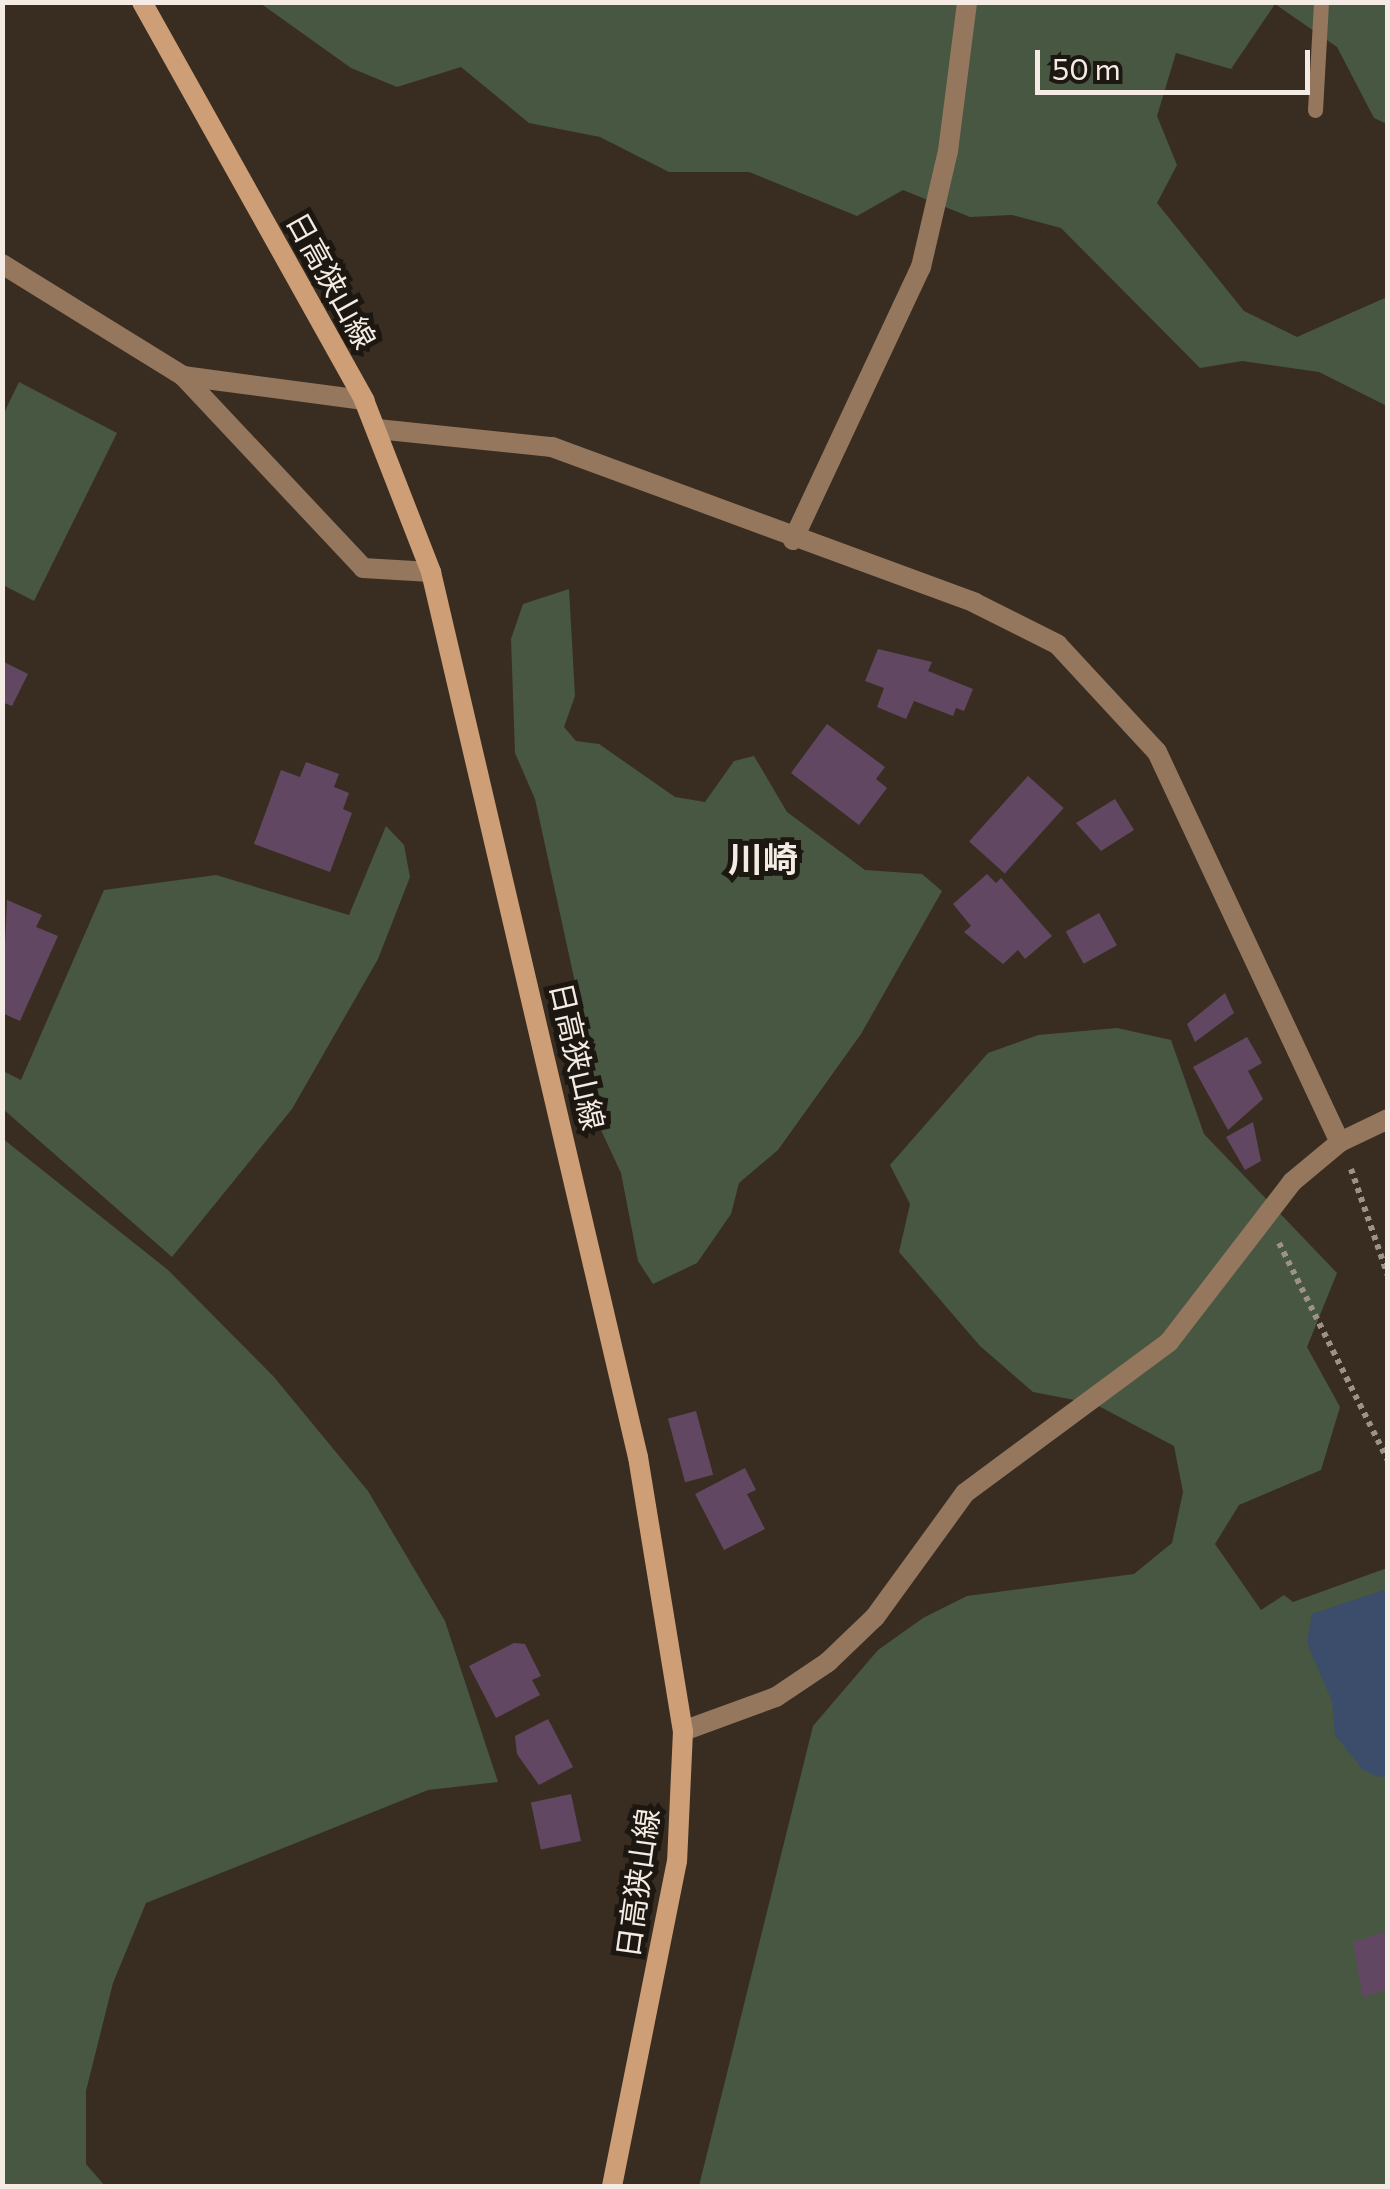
<!DOCTYPE html>
<meta charset="utf-8">
<style>
body{margin:0}
#map{position:relative;width:1390px;height:2189px;overflow:hidden;background:#392d21;font-family:Commissioner,"Noto Sans JP",sans-serif}
div>[style]{position:absolute}
[style*='--x']{left:calc(var(--x)*1px);top:calc(var(--y)*1px);width:calc(var(--w)*1px);rotate:calc(var(--a)*1deg)}
.green>*{inset:0;background:#475742}
.water>*{inset:0;background:#3b4d6b}
.building>*{inset:0;background:#624762;transform-origin:0 0}
.path>*{height:6px;margin-top:-3px;transform-origin:0;background:repeating-linear-gradient(90deg,#9c9288 0 5px,transparent 0 10px)}
.lane>*{height:15px;margin:-7.5px;padding:0 7.5px;transform-origin:7.5px;border-radius:7.5px;background:#95775e}
.street>*{height:20px;margin:-10px;padding:0 10px;transform-origin:10px;border-radius:10px;background:#95775e}
.secondary>*{height:20px;margin:-10px;padding:0 10px;transform-origin:10px;border-radius:10px;background:#ce9f76}
span{translate:-50% -50%;white-space:nowrap;text-align:center;line-height:1.15;-webkit-text-stroke:10px #1c1711;paint-order:stroke}
.street-label{font-size:30px;color:#f4ece4}
.quarter-label{font-size:35px;color:#f4ece4;font-weight:700}
.frame{position:absolute;inset:0;border:5px solid #f4ece4;pointer-events:none}
.scale{position:absolute;left:1035px;top:50px;width:275px;height:45px;box-sizing:border-box;border:5px solid #f4ece4;border-top:0;padding-left:12px;font-size:30px;line-height:35px;white-space:nowrap;color:#f4ece4;-webkit-text-stroke:8px #1c1711;paint-order:stroke}
</style>
<div id="map">
<div class="green">
<i style="clip-path:polygon(260px 3px,1387px 3px,1387px 124px,1374px 118px,1337px 47px,1275px 4px,1231px 69px,1176px 53px,1157px 116px,1177px 165px,1157px 203px,1244px 311px,1297px 337px,1387px 297px,1387px 406px,1319px 372px,1242px 361px,1200px 368px,1061px 228px,1012px 215px,970px 217px,903px 190px,857px 216px,749px 172px,669px 172px,600px 137px,529px 123px,461px 67px,397px 87px,351px 68px)"></i>
<i style="clip-path:polygon(19px 382px,117px 433px,34px 601px,3px 585px,3px 415px)"></i>
<i style="clip-path:polygon(569px 589px,575px 696px,564px 727px,576px 741px,599px 744px,675px 797px,705px 802px,734px 761px,754px 756px,787px 812px,865px 870px,922px 874px,942px 891px,861px 1034px,778px 1150px,739px 1183px,731px 1214px,697px 1263px,653px 1284px,638px 1261px,621px 1173px,580px 1085px,581px 1010px,535px 799px,515px 753px,511px 639px,523px 604px)"></i>
<i style="clip-path:polygon(386px 826px,404px 845px,410px 877px,378px 959px,292px 1109px,172px 1257px,3px 1109px,3px 1071px,21px 1080px,104px 890px,216px 875px,349px 915px)"></i>
<i style="clip-path:polygon(1117px 1028px,1171px 1040px,1204px 1134px,1337px 1273px,1307px 1347px,1340px 1407px,1321px 1470px,1239px 1505px,1215px 1544px,1261px 1610px,1284px 1595px,1293px 1602px,1387px 1568px,1387px 2186px,699px 2186px,813px 1726px,878px 1650px,923px 1618px,967px 1596px,1134px 1574px,1172px 1543px,1183px 1492px,1174px 1446px,1095px 1404px,1033px 1392px,980px 1346px,899px 1252px,910px 1204px,890px 1165px,988px 1053px,1038px 1035px)"></i>
<i style="clip-path:polygon(2px 1138px,168px 1270px,274px 1377px,368px 1491px,445px 1621px,498px 1782px,428px 1790px,146px 1903px,113px 1983px,86px 2091px,86px 2164px,105px 2186px,3px 2186px)"></i>
</div>
<div class="water">
<i style="clip-path:polygon(1387px 1589px,1388px 1776px,1380px 1777px,1363px 1770px,1335px 1735px,1332px 1701px,1307px 1643px,1312px 1614px)"></i>
</div>
<div class="building">
<i style="clip-path:polygon(878px 649px,932px 662px,928px 671px,973px 689px,964px 711px,956px 708px,953px 716px,914px 701px,906px 719px,877px 707px,884px 688px,865px 681px)"></i>
<i style="clip-path:polygon(2px 661px,28px 674px,12px 706px,2px 702px)"></i>
<i style="clip-path:polygon(827px 724px,885px 767px,876px 779px,887px 788px,859px 825px,791px 773px)"></i>
<i style="clip-path:polygon(306px 762px,339px 774px,334px 787px,349px 793px,343px 809px,352px 813px,330px 872px,254px 844px,281px 770px,300px 777px)"></i>
<i style="left:1028px;top:776px;width:48px;height:88px;rotate:42deg"></i>
<i style="clip-path:polygon(1115px 799px,1134px 830px,1101px 851px,1076px 823px)"></i>
<i style="clip-path:polygon(987px 874px,996px 883px,1001px 878px,1052px 936px,1025px 959px,1018px 950px,1003px 964px,964px 932px,971px 926px,953px 904px)"></i>
<i style="clip-path:polygon(7px 900px,42px 915px,36px 927px,58px 936px,20px 1021px,2px 1013px)"></i>
<i style="left:1099px;top:913px;width:37px;height:38px;rotate:61deg"></i>
<i style="clip-path:polygon(1225px 993px,1234px 1013px,1195px 1042px,1187px 1024px)"></i>
<i style="clip-path:polygon(1247px 1037px,1262px 1063px,1248px 1071px,1263px 1099px,1228px 1130px,1193px 1067px)"></i>
<i style="clip-path:polygon(1253px 1122px,1261px 1161px,1245px 1170px,1226px 1137px)"></i>
<i style="left:696px;top:1411px;width:66px;height:29px;rotate:75deg"></i>
<i style="clip-path:polygon(745px 1468px,756px 1490px,747px 1494px,765px 1529px,724px 1550px,695px 1494px)"></i>
<i style="clip-path:polygon(514px 1643px,525px 1644px,541px 1676px,532px 1680px,540px 1695px,496px 1718px,469px 1666px)"></i>
<i style="clip-path:polygon(548px 1719px,573px 1767px,539px 1785px,517px 1754px,515px 1736px)"></i>
<i style="left:571px;top:1794px;width:48px;height:41px;rotate:78deg"></i>
<i style="clip-path:polygon(1388px 1931px,1388px 1989px,1363px 1997px,1353px 1942px)"></i>
</div>
<div class="path">
<i style="--x:1351;--y:1169;--w:113;--a:70.9"></i>
<i style="--x:1279;--y:1243;--w:244;--a:63.4"></i>
</div>
<div class="lane">
<i style="--x:1315;--y:110;--w:108;--a:-86.8"></i>
</div>
<div class="street">
<i style="--x:2;--y:264;--w:213;--a:31.7"></i>
<i style="--x:183;--y:376;--w:263;--a:46.8"></i>
<i style="--x:363;--y:568;--w:68;--a:3.4"></i>
<i style="--x:183;--y:376;--w:183;--a:7.6"></i>
<i style="--x:377;--y:429;--w:176;--a:5.9"></i>
<i style="--x:552;--y:447;--w:451;--a:20.2"></i>
<i style="--x:975;--y:603;--w:92;--a:26.6"></i>
<i style="--x:1057;--y:644;--w:147;--a:47.2"></i>
<i style="--x:1157;--y:752;--w:431;--a:64.9"></i>
<i style="--x:793;--y:540;--w:302;--a:-64.9"></i>
<i style="--x:921;--y:267;--w:119;--a:-76.9"></i>
<i style="--x:948;--y:151;--w:150;--a:-82.7"></i>
<i style="--x:683;--y:1731;--w:99;--a:-20.1"></i>
<i style="--x:776;--y:1697;--w:63;--a:-33.9"></i>
<i style="--x:828;--y:1662;--w:65;--a:-43.8"></i>
<i style="--x:875;--y:1617;--w:153;--a:-54"></i>
<i style="--x:965;--y:1493;--w:254;--a:-36.5"></i>
<i style="--x:1169;--y:1342;--w:202;--a:-52.4"></i>
<i style="--x:1292;--y:1182;--w:62;--a:-39.8"></i>
<i style="--x:1340;--y:1142;--w:53;--a:-25.6"></i>
</div>
<div class="secondary">
<i style="--x:142;--y:2;--w:456;--a:60.8"></i>
<i style="--x:364;--y:400;--w:185;--a:68.7"></i>
<i style="--x:431;--y:572;--w:909;--a:76.84"></i>
<i style="--x:638;--y:1457;--w:278;--a:80.7"></i>
<i style="--x:683;--y:1731;--w:130;--a:92.6"></i>
<i style="--x:677;--y:1861;--w:331;--a:101.3"></i>
</div>
<div class="street-label">
<span style="left:332px;top:280px;rotate:61deg">日高狭山線</span>
<span style="left:578px;top:1056px;rotate:77deg">日高狭山線</span>
<span style="left:637px;top:1883px;rotate:-82deg">日高狭山線</span>
</div>
<div class="quarter-label">
<span style="left:763px;top:858px">川崎</span>
</div>
<div class="frame"></div>
<div class="scale">50 m</div>
</div>
